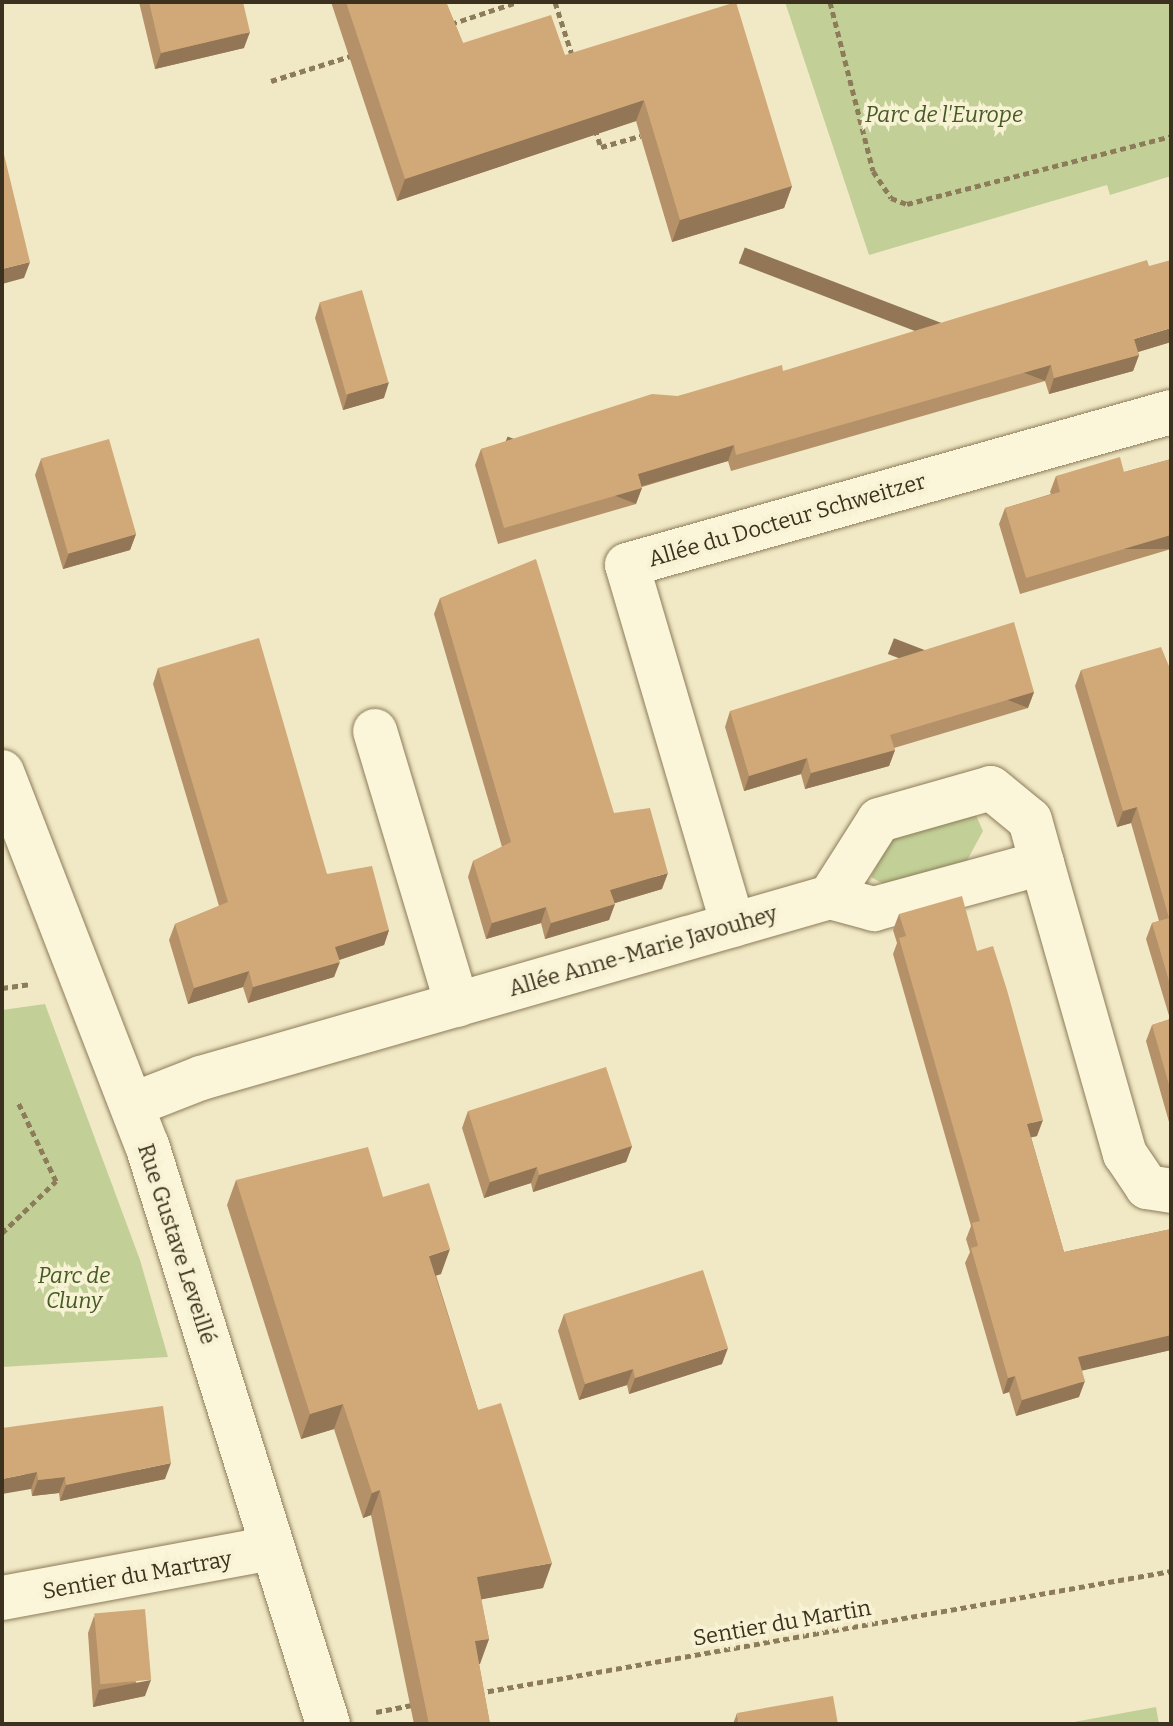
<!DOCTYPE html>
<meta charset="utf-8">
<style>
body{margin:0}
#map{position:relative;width:1173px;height:1726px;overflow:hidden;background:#f1e9c5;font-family:Bitter,serif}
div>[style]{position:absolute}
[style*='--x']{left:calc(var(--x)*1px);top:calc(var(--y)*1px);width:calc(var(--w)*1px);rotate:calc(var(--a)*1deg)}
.green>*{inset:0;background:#c2d098}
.path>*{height:5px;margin-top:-2.5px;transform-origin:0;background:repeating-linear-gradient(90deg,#8d7c5a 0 6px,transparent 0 10px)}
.roads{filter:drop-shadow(0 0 2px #8d7c5a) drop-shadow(0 0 2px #8d7c5a)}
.minor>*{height:44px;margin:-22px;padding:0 22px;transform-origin:22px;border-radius:22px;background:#fbf5d9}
.wall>*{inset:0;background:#b49168}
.shaded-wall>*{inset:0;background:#927655;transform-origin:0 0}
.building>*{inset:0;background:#d1a979;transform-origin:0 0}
span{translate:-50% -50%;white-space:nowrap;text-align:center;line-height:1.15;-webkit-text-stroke:7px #f8f2d5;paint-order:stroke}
.park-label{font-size:22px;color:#455a24;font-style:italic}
.street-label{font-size:22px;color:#3c311e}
.frame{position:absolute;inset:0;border:4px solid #3c311e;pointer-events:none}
</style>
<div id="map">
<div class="green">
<i style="clip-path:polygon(785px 2px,1171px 2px,1171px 176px,1110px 195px,1107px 185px,869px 255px)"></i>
<i style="clip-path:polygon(974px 811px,983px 831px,964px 866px,889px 887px,871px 877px,892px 836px)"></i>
<i style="clip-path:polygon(45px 1004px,140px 1260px,168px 1357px,2px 1367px,2px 1010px)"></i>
<i style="clip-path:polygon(1156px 1707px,1159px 1724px,1063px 1724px)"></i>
</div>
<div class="path">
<i style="--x:555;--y:2;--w:59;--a:72.2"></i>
<i style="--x:830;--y:2;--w:174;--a:75.7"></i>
<i style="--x:873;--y:171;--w:32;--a:56"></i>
<i style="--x:891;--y:198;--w:17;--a:21"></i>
<i style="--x:907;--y:204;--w:273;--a:-14.4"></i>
<i style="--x:451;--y:24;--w:70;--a:-18.4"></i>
<i style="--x:271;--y:81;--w:87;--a:-17.4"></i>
<i style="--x:595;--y:129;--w:19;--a:72"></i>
<i style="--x:601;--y:147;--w:41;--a:-15.8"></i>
<i style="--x:2;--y:988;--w:29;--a:-8"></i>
<i style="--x:2;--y:1233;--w:75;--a:-43.9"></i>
<i style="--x:56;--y:1181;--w:88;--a:-115.7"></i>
<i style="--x:478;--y:1693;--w:704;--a:-9.98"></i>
<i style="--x:376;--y:1712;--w:42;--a:-11"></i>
</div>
<div class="roads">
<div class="minor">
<i style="--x:375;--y:731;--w:286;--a:73.3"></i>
<i style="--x:2;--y:772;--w:400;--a:68.8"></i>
<i style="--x:147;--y:1145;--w:607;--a:72.64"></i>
<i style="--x:830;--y:897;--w:91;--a:-57.5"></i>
<i style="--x:879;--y:820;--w:116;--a:-15.9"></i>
<i style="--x:991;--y:788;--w:50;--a:39.4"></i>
<i style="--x:1030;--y:820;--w:45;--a:74.4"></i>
<i style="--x:733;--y:925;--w:375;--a:-106.4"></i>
<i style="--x:627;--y:565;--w:565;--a:-15.71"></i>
<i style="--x:132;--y:1105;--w:74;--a:-21.4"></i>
<i style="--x:201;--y:1078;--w:655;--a:-16.05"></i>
<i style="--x:830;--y:897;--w:46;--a:15.3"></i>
<i style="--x:874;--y:909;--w:174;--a:-15.3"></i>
<i style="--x:1042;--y:863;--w:303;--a:74.1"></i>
<i style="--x:1125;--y:1154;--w:40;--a:56"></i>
<i style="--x:1147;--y:1187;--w:24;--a:9"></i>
<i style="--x:2;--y:1598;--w:275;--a:-10.5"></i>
</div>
</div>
<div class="wall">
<i style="clip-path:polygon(139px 2px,243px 2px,244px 48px,155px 69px)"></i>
<i style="clip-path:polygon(331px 2px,446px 2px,463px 43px,565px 55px,792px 186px,784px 208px,672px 242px,636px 121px,397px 201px)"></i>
<i style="clip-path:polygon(320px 302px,384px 398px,343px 410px,315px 318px)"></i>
<i style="clip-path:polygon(1171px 342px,1138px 352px,1139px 355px,1133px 371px,1049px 394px,1045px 381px,731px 471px,728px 461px,642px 487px,636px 504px,498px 544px,475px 465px,481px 449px,678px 396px,783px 371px)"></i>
<i style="clip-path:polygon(41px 459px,136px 534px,130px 550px,63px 569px,35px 475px)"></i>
<i style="clip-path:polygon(1171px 459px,1171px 549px,1020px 594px,999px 524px,1005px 508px,1051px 494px,1050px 492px,1056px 476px,1124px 472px)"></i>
<i style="clip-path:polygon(440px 598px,614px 813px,662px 889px,615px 903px,609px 920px,545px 939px,541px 923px,486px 939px,468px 877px,473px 861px,502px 847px,434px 614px)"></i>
<i style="clip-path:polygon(158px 668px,327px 874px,389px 930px,384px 945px,339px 960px,334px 977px,248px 1003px,243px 987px,188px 1004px,169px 940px,175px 924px,219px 906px,153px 684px)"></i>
<i style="clip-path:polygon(1081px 670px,1171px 671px,1171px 1129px,1146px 1041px,1152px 1025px,1170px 1019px,1146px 939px,1152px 923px,1159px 921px,1131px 823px,1117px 827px,1075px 686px)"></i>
<i style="clip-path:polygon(1034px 692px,1028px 708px,894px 748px,895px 750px,889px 766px,805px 789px,801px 774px,744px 791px,725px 727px,730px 711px)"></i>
<i style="clip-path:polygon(899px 914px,977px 951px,1037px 1136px,1031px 1137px,1064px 1252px,1171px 1229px,1171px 1350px,1082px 1370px,1079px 1397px,1016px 1416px,1009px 1392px,1003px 1394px,965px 1263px,970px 1252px,966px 1239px,971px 1226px,893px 954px,897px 943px,893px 930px)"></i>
<i style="clip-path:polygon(468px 1111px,632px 1146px,626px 1162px,533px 1192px,531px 1183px,484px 1198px,462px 1128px)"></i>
<i style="clip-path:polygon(236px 1180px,441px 1274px,436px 1275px,478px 1410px,543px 1588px,481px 1599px,489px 1639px,479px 1664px,490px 1724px,414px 1724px,371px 1515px,363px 1518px,334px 1429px,301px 1439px,227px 1205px)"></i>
<i style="clip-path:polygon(564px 1314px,722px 1364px,629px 1394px,627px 1385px,579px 1400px,558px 1331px)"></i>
<i style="clip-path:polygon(2px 1428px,165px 1479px,60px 1501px,59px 1493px,32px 1496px,31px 1489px)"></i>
<i style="clip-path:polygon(94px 1616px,145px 1696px,93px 1707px,88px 1633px)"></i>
<i style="clip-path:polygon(737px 1713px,739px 1724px,733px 1724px)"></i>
</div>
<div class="shaded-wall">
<i style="clip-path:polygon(250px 32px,244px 48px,155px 69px,161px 53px)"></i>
<i style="clip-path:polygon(644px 100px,636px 121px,397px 201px,405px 179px)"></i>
<i style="clip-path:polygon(792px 186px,784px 208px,672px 242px,680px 220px)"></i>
<i style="clip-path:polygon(30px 262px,24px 278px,2px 284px,2px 269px)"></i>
<i style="clip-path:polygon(1171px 328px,1171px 342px,1128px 355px,1134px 339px)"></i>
<i style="clip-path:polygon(1139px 355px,1133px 371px,1049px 394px,1054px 378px)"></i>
<i style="left:1051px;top:365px;width:17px;height:328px;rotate:111deg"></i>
<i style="clip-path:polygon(389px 382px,384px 398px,343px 410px,348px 394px)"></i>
<i style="clip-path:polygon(734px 445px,728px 461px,632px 489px,638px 474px)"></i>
<i style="left:642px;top:488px;width:17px;height:144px;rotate:111deg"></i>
<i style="clip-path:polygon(136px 534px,130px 550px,63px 569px,69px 553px)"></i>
<i style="left:1171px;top:535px;width:14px;height:151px;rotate:90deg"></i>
<i style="left:1034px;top:692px;width:17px;height:150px;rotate:111deg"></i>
<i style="clip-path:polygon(895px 750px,889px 766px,805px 789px,811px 773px)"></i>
<i style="clip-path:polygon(807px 758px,801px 774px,744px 791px,749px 776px)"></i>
<i style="clip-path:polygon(1137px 807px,1131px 823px,1117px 827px,1123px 811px)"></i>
<i style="clip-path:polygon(668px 873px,662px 889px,605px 906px,610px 890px)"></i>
<i style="clip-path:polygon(615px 904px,609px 920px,545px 939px,551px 923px)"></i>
<i style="clip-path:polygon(546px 907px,541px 923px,486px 939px,492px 923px)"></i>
<i style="clip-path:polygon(389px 930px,384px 945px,330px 963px,335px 947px)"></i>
<i style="clip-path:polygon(340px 962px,334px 977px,248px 1003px,253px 987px)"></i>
<i style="clip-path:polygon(249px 971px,243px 987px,188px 1004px,194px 988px)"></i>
<i style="clip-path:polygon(1043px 1120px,1037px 1136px,1021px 1140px,1027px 1124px)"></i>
<i style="clip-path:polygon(632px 1146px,626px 1162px,533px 1192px,539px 1175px)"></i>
<i style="clip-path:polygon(537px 1167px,531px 1183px,484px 1198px,490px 1182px)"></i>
<i style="clip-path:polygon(450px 1249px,441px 1274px,420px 1281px,429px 1256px)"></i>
<i style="clip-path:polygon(1171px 1335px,1171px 1350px,1072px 1373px,1078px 1357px)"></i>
<i style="clip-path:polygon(728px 1348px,722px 1364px,629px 1394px,635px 1378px)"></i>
<i style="clip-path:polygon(633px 1369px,627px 1385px,579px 1400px,585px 1384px)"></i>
<i style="clip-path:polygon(1015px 1376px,1009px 1392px,1003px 1394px,1008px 1378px)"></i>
<i style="clip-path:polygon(1085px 1381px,1079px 1397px,1016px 1416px,1022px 1400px)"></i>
<i style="clip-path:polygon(343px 1404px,334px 1429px,301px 1439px,310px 1414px)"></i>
<i style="clip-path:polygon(171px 1463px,165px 1479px,60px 1501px,66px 1485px)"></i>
<i style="clip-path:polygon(37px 1472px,31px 1489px,2px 1494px,2px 1479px)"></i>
<i style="clip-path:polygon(65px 1477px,59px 1493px,32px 1496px,38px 1480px)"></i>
<i style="clip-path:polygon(380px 1490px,371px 1515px,363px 1518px,372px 1493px)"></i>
<i style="clip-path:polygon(552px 1563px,543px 1588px,468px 1602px,477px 1577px)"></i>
<i style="clip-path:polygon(489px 1639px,480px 1664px,466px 1666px,475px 1641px)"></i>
<i style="clip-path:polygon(151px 1680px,145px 1696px,93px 1707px,99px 1690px)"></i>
</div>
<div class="building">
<i style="clip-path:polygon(149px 2px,243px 2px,250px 32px,161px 53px)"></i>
<i style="clip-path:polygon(346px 2px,446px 2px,463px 43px,551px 15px,565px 55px,736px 2px,792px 186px,680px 220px,644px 100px,405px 179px)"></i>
<i style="clip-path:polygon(2px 146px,30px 262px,2px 269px)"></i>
<i style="clip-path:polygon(1147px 260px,1149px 266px,1171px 260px,1171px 328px,1134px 339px,1139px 355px,1054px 378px,1051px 365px,736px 455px,734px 445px,638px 474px,642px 488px,504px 528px,481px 449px,652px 394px,678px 396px,782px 365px,783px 371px)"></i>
<i style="left:362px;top:290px;width:96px;height:44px;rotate:74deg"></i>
<i style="left:109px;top:439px;width:99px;height:71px;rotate:74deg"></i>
<i style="clip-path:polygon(1120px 457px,1124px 472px,1171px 459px,1171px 535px,1026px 578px,1005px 508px,1060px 492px,1056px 476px)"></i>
<i style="clip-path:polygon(536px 559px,614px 813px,650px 808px,668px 873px,610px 890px,615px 904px,551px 923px,546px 907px,492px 923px,473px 861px,511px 842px,440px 598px)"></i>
<i style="clip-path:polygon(1014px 622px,1034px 692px,890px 735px,895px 750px,811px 773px,807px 758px,749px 776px,730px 711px)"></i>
<i style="clip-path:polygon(259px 638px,327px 874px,372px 866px,389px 930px,335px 947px,340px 962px,253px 987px,249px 971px,194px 988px,175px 924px,228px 902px,158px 668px)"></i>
<i style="clip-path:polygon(1161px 647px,1171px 671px,1171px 988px,1152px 923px,1169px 918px,1137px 807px,1123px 811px,1081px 670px)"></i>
<i style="clip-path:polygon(962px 896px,977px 951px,993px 946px,1007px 990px,1043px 1120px,1027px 1124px,1064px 1252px,1171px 1229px,1171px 1335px,1078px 1357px,1085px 1381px,1022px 1400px,1015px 1376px,1008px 1378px,971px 1248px,978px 1246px,972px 1223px,980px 1221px,899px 938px,906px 936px,899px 914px)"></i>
<i style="clip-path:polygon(1171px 1019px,1171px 1092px,1152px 1025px)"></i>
<i style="clip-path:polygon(606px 1067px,632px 1146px,539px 1175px,537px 1167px,490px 1182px,468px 1111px)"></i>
<i style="clip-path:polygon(368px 1147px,383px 1197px,429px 1183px,450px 1249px,429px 1256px,478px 1410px,501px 1403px,552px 1563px,477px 1577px,489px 1639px,475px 1641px,490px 1724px,429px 1724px,380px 1490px,372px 1493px,343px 1404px,310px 1414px,236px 1180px)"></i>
<i style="clip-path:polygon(703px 1270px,728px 1348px,635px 1378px,633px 1369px,585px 1384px,564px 1314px)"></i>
<i style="clip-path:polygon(163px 1406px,171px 1463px,66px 1485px,65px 1477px,38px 1480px,37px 1472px,2px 1479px,2px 1428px)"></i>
<i style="left:145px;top:1609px;width:71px;height:51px;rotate:85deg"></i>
<i style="clip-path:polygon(833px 1696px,838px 1724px,739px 1724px,737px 1713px)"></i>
</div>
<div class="park-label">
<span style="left:944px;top:115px">Parc de l'Europe</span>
<span style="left:74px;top:1288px">Parc de<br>Cluny</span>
</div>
<div class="street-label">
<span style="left:787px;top:520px;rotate:-16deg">Allée du Docteur Schweitzer</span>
<span style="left:643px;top:951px;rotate:-16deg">Allée Anne-Marie Javouhey</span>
<span style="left:177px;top:1244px;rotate:72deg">Rue Gustave Leveillé</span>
<span style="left:137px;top:1575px;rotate:-10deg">Sentier du Martray</span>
<span style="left:782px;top:1623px;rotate:-10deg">Sentier du Martin</span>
</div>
<div class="frame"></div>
</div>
